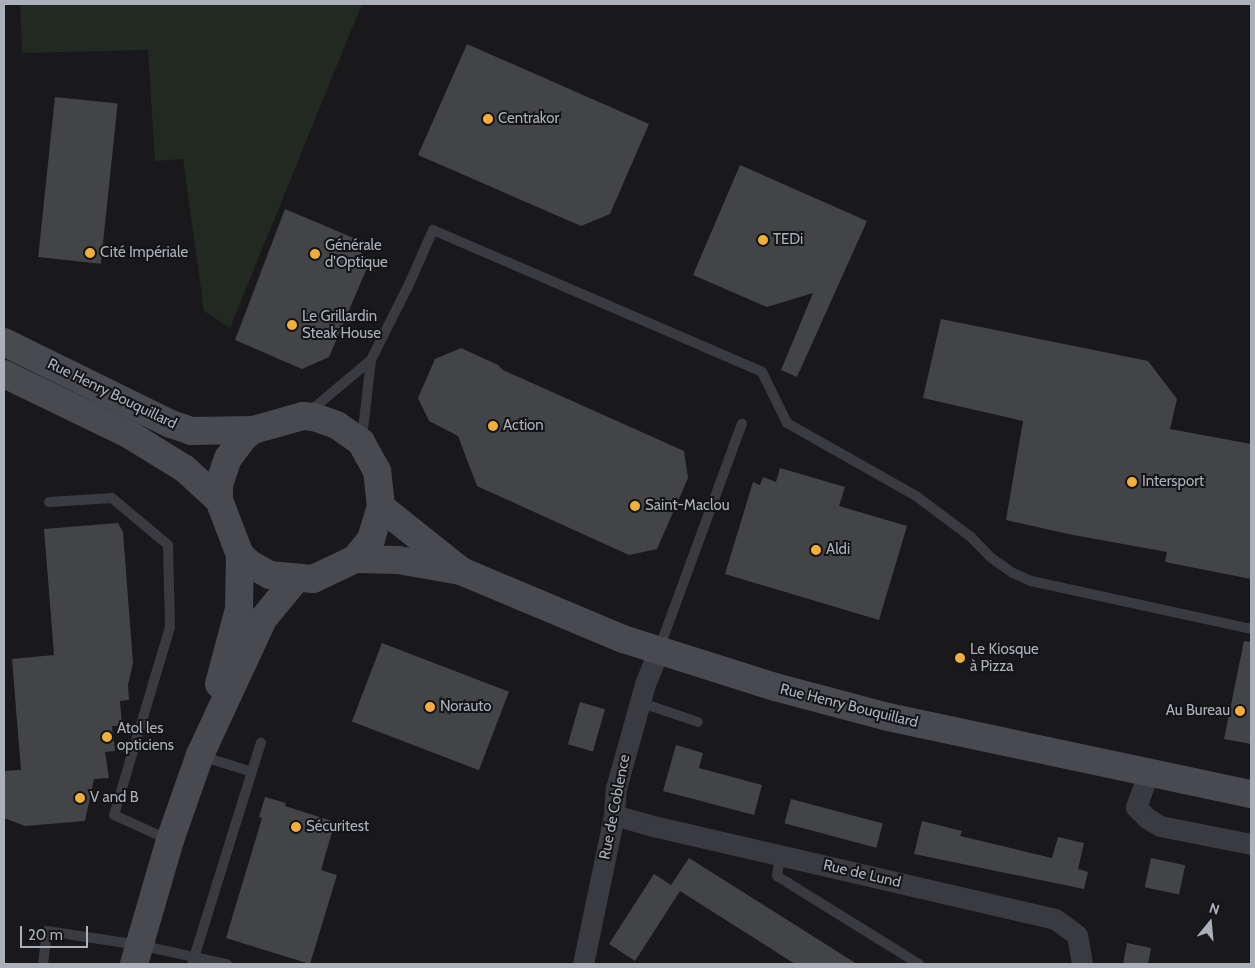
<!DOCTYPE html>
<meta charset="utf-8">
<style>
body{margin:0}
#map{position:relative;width:1255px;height:968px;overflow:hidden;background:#19191b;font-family:Cabin,sans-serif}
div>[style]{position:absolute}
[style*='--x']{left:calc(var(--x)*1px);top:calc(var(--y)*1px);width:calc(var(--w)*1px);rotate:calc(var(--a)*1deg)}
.green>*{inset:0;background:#212921}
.building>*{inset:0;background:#434448;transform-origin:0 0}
.lane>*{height:10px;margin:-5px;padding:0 5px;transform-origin:5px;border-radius:5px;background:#3a3b40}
.street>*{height:21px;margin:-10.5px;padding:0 10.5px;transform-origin:10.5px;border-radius:10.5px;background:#3a3b40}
.secondary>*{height:28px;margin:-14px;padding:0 14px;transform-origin:14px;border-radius:14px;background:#484a50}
.dots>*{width:14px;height:14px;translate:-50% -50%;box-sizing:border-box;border:2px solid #141416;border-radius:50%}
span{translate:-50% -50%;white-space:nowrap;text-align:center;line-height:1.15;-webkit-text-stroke:4px #141416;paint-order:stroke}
.poi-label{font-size:15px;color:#abb0bb}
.left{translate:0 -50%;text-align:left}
.right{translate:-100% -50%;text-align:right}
.street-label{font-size:15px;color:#abb0bb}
.frame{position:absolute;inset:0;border:5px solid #abb0bb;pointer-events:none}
.north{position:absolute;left:1185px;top:898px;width:50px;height:50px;-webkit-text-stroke:4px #141416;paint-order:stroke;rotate:17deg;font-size:14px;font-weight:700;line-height:20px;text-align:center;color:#abb0bb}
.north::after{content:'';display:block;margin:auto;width:18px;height:22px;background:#abb0bb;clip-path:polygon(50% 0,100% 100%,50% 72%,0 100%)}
.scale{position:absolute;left:20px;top:926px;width:68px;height:22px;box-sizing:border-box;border:2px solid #abb0bb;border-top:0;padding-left:6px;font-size:15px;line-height:18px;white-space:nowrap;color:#abb0bb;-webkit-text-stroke:4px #141416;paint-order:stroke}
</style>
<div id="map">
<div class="green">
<i style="clip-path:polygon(20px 4px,362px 4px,230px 328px,204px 311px,183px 159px,155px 161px,148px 50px,22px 53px)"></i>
</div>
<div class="building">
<i style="clip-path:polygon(467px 44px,649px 124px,610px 214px,581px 226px,418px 155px)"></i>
<i style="left:55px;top:97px;width:63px;height:161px;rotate:6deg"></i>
<i style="clip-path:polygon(740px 165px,867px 221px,797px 377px,781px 370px,813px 293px,767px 307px,693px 275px)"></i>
<i style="clip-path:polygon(285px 209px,356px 239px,367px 268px,329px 357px,302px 369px,235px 340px)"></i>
<i style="clip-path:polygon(941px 319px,1148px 361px,1177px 399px,1170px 429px,1251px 444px,1251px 579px,1165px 562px,1167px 552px,1068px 534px,1006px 520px,1023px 421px,923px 398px)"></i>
<i style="clip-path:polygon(461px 348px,498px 365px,503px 370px,684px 451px,688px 478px,657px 549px,629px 555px,477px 486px,458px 436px,429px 421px,418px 398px,435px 359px)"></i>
<i style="clip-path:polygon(780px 468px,845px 487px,839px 506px,907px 526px,879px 620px,725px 574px,753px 482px,760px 485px,763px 477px,776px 482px)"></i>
<i style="clip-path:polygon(118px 523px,123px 532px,133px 663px,128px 685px,129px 700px,120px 701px,122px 726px,112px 726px,115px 751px,105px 752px,109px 778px,94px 779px,85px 821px,25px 826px,4px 818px,4px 771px,21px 770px,12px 659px,54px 655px,44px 529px)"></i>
<i style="clip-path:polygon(1244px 641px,1251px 642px,1251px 744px,1224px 739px)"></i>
<i style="left:382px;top:643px;width:136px;height:84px;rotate:21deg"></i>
<i style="left:580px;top:702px;width:26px;height:44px;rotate:16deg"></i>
<i style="clip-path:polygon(676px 745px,703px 753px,699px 768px,762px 785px,754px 815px,663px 791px)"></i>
<i style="clip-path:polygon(265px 797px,286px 803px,285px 806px,335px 822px,321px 870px,337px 875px,310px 964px,226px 938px,262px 818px,259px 817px)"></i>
<i style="left:791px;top:799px;width:95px;height:25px;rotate:15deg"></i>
<i style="clip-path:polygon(922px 821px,962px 831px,960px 836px,1052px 858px,1058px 837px,1084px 843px,1078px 869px,1088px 872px,1084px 889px,914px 854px)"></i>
<i style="clip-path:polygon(689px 858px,857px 964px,795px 964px,680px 891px,635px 961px,609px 944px,654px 874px,671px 885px)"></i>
<i style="left:1151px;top:858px;width:35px;height:30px;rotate:12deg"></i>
<i style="clip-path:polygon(1127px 943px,1151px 948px,1148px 964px,1123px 964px)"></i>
</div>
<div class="lane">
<i style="--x:309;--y:412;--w:81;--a:-40"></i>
<i style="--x:362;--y:438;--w:79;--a:-83.4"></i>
<i style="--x:371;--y:360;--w:87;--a:-63.4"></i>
<i style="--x:410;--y:282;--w:57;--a:-66.1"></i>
<i style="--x:433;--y:230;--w:358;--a:23.3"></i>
<i style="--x:762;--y:372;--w:57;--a:63.9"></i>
<i style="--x:787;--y:423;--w:148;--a:29.5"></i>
<i style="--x:916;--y:496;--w:69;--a:36.7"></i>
<i style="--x:971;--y:537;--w:28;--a:46"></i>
<i style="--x:990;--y:557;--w:28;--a:35"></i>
<i style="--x:1013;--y:573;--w:20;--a:24"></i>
<i style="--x:1031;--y:581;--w:225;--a:12.3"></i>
<i style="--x:49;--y:502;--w:63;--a:-3.6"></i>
<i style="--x:112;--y:498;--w:73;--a:40"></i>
<i style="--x:168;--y:545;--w:82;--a:88.6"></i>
<i style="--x:170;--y:627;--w:196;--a:106.6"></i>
<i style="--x:114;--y:815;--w:60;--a:24.4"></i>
<i style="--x:659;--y:649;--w:240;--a:-69.8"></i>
<i style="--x:639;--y:702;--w:62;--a:18.7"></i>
<i style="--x:201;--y:756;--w:53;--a:17.4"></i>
<i style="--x:780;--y:855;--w:21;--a:98"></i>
<i style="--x:777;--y:876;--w:167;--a:31.8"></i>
<i style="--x:43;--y:964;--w:33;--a:-83"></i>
<i style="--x:47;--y:931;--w:93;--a:8.7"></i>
<i style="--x:139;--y:945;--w:90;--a:12.2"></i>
<i style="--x:192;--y:964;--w:232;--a:-72.7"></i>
</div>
<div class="street">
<i style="--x:1148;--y:774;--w:35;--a:110"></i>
<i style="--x:1136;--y:807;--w:16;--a:45"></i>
<i style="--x:1147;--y:818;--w:15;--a:32"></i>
<i style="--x:1160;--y:826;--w:93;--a:11.2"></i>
<i style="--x:614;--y:815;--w:41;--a:15.8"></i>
<i style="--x:653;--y:826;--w:413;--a:13"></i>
<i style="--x:1055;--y:919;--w:27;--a:36"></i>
<i style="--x:1077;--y:935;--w:29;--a:80"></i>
<i style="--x:583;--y:964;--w:152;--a:-78.2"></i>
<i style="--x:614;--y:815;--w:27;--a:-86"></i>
<i style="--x:616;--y:788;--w:108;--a:-74.4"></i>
<i style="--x:645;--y:684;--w:35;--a:-68"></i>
</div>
<div class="secondary">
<i style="--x:4;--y:342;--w:186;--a:26.2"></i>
<i style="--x:171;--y:424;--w:21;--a:19"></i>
<i style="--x:191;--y:431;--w:62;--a:-0.9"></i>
<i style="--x:4;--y:374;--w:140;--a:25.8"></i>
<i style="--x:130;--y:435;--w:65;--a:31.7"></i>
<i style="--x:185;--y:469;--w:46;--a:42.4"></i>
<i style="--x:381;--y:507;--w:101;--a:38.6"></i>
<i style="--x:355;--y:559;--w:26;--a:-51"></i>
<i style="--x:371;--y:539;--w:34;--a:-73"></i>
<i style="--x:381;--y:507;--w:36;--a:-96"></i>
<i style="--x:377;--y:471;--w:33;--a:-119"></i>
<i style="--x:361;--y:442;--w:29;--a:-145"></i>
<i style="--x:337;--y:425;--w:24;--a:-161"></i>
<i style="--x:314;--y:417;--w:11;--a:-175"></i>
<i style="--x:303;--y:416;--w:52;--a:164.4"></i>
<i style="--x:253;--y:430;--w:11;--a:142"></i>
<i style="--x:244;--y:437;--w:26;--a:127"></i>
<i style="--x:228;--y:458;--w:28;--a:109"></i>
<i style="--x:219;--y:484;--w:16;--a:90"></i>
<i style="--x:219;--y:500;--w:59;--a:69.1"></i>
<i style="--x:240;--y:555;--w:13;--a:42"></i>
<i style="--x:250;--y:564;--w:23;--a:29"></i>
<i style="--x:270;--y:575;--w:43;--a:5.3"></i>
<i style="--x:313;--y:579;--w:47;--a:-25.5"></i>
<i style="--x:355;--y:559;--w:43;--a:1.3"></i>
<i style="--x:398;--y:560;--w:64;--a:9.9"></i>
<i style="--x:461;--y:571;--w:176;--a:22.8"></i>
<i style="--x:623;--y:639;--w:159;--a:17.5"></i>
<i style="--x:775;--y:687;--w:117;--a:14.9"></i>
<i style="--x:888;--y:717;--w:371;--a:12"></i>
<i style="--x:219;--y:684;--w:78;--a:-75.1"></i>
<i style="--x:239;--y:609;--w:54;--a:-88.9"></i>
<i style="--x:134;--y:964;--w:129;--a:-73.8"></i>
<i style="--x:170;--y:840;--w:90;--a:-70.6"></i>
<i style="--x:200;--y:755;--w:150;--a:-65.1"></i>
<i style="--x:263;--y:619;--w:52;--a:-50.5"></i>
</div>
<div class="dots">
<i style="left:488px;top:119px;background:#f5ae37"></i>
<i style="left:763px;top:240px;background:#f5ae37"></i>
<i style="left:90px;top:253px;background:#f5ae37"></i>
<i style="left:315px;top:254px;background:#f5ae37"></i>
<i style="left:292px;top:325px;background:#f5ae37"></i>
<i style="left:493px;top:426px;background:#f5ae37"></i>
<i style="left:1132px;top:482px;background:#f5ae37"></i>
<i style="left:635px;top:506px;background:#f5ae37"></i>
<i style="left:816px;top:550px;background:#f5ae37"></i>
<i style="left:960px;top:658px;background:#f5ae37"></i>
<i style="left:430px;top:707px;background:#f5ae37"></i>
<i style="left:1240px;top:711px;background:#f5ae37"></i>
<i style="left:107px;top:737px;background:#f5ae37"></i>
<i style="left:80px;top:798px;background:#f5ae37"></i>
<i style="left:296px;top:827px;background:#f5ae37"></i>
</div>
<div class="poi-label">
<span class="left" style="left:498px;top:119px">Centrakor</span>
<span class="left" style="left:773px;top:240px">TEDi</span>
<span class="left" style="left:325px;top:254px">Générale<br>d'Optique</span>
<span class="left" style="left:100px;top:253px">Cité Impériale</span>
<span class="left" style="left:302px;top:325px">Le Grillardin<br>Steak House</span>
<span class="left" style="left:503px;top:426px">Action</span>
<span class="left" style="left:1142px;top:482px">Intersport</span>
<span class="left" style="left:645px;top:506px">Saint-Maclou</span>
<span class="left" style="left:826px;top:550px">Aldi</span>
<span class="left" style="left:970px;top:658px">Le Kiosque<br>à Pizza</span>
<span class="left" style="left:440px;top:707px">Norauto</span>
<span class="right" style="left:1230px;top:711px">Au Bureau</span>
<span class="left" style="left:117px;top:737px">Atol les<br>opticiens</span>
<span class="left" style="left:90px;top:798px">V and B</span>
<span class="left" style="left:306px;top:827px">Sécuritest</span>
</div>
<div class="street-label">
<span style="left:112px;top:394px;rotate:26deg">Rue Henry Bouquillard</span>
<span style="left:849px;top:706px;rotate:14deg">Rue Henry Bouquillard</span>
<span style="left:615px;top:807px;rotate:-79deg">Rue de Coblence</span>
<span style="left:862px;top:874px;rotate:13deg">Rue de Lund</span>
</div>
<div class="frame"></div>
<div class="north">N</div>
<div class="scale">20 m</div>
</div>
